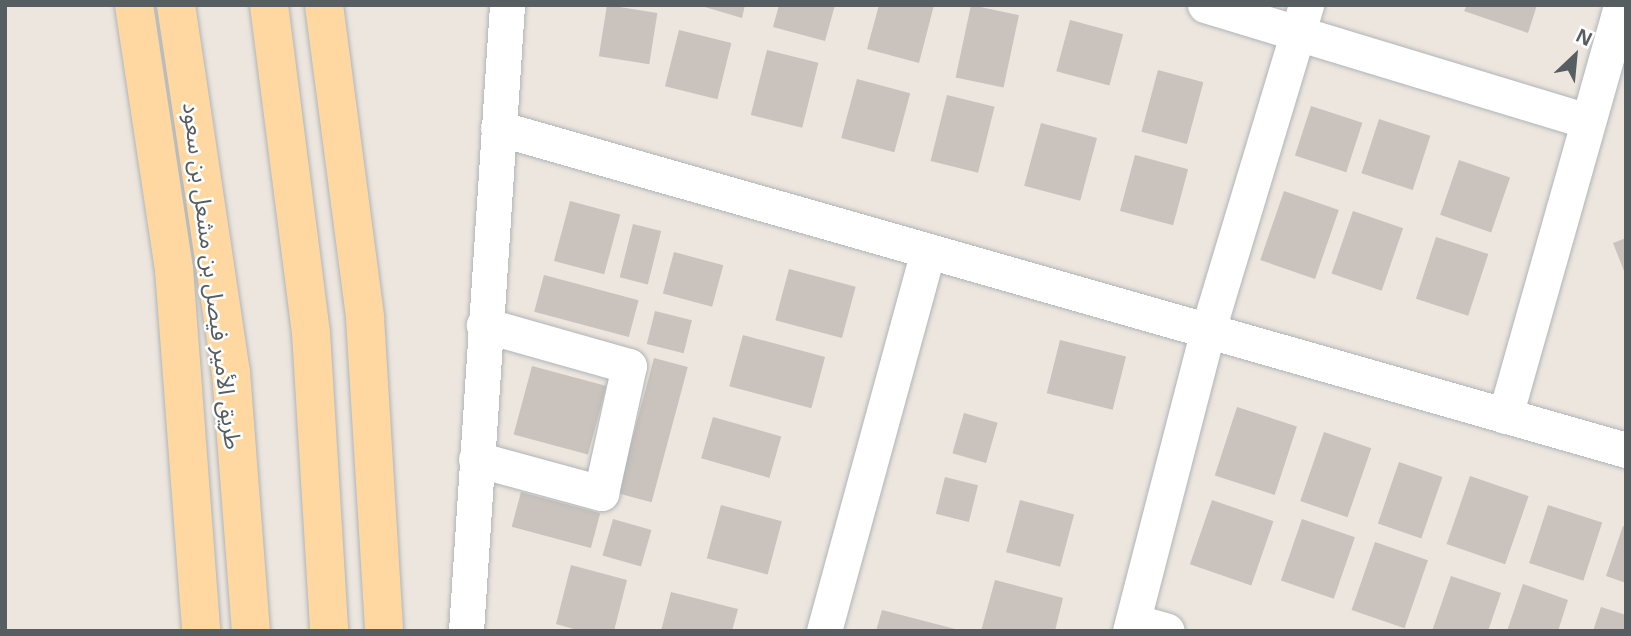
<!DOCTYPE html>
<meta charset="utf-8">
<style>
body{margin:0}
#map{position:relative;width:1631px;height:636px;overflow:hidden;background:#ede6de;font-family:"Noto Sans","Noto Sans Arabic",sans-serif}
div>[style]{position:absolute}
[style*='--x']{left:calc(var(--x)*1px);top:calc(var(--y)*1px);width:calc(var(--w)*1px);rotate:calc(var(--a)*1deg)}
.building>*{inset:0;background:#c9c2bd;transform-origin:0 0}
.roads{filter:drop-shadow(0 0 2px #b0b5b8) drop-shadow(0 0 2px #b0b5b8)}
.minor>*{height:35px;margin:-17.5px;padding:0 17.5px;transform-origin:17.5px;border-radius:17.5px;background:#fff}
.major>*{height:38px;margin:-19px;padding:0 19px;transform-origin:19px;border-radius:19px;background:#ffd8a1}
span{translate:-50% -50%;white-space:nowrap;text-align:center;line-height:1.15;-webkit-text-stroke:5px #fff;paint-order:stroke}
.street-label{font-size:23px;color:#575e61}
.frame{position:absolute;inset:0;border:7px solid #575e61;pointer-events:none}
.north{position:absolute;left:1540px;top:21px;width:70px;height:70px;-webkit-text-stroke:5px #fff;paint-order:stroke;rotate:26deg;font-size:19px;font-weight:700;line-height:28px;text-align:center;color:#575e61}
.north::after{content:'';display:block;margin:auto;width:24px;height:32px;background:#575e61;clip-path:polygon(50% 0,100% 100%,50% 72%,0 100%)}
</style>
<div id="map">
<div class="building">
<i style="left:607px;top:5px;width:51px;height:52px;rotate:9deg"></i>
<i style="clip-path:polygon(698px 5px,745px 5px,742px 18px)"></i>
<i style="clip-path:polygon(779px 5px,835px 5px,825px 41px,773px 27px)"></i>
<i style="clip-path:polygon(879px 5px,934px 5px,919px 63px,867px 49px)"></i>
<i style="left:971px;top:5px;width:49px;height:74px;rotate:12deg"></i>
<i style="clip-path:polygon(1467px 5px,1537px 5px,1528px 33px,1464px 11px)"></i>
<i style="left:1070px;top:20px;width:55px;height:53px;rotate:15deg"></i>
<i style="left:679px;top:30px;width:54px;height:58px;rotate:14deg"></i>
<i style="left:767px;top:50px;width:53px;height:67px;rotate:14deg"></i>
<i style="left:1158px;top:70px;width:47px;height:64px;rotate:15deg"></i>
<i style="left:857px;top:79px;width:55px;height:61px;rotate:15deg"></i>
<i style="left:947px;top:95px;width:49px;height:68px;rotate:14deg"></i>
<i style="left:1311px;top:106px;width:54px;height:52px;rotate:18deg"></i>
<i style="left:1379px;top:119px;width:54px;height:57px;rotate:18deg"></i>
<i style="left:1041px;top:123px;width:58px;height:65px;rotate:15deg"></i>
<i style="left:1135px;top:155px;width:55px;height:58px;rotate:15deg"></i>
<i style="left:1459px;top:160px;width:54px;height:58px;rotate:19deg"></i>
<i style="left:1284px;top:191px;width:58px;height:73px;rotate:19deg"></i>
<i style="left:570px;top:201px;width:52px;height:62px;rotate:15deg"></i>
<i style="left:1353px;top:211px;width:53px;height:66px;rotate:19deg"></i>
<i style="left:633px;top:224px;width:29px;height:55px;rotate:14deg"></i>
<i style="left:1436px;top:237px;width:55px;height:65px;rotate:18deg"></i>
<i style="clip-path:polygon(1626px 238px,1626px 276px,1613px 243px)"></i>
<i style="left:674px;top:252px;width:51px;height:43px;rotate:15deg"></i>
<i style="left:789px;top:269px;width:69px;height:53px;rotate:15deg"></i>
<i style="left:544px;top:275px;width:98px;height:38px;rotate:15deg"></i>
<i style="left:655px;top:311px;width:38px;height:34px;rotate:14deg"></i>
<i style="left:743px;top:335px;width:85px;height:53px;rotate:15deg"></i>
<i style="left:1060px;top:340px;width:68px;height:55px;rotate:14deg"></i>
<i style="left:654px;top:358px;width:35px;height:140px;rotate:15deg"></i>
<i style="left:532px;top:366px;width:77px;height:71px;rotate:15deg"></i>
<i style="left:1237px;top:407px;width:63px;height:72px;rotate:18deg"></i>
<i style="left:964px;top:413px;width:35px;height:42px;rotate:16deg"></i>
<i style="left:713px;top:417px;width:71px;height:43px;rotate:16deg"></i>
<i style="left:1324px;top:432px;width:50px;height:73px;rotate:19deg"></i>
<i style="left:1399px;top:462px;width:46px;height:65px;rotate:19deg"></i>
<i style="left:1470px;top:476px;width:62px;height:72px;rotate:19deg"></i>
<i style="left:945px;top:477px;width:34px;height:38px;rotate:14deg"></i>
<i style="left:521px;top:492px;width:82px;height:36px;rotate:15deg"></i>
<i style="left:1020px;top:500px;width:56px;height:54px;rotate:15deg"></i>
<i style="left:1212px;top:500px;width:65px;height:68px;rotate:19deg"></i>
<i style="left:721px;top:505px;width:63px;height:55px;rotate:15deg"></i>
<i style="left:1548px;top:505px;width:57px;height:61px;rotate:18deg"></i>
<i style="left:613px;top:519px;width:40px;height:38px;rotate:16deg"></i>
<i style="left:1302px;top:519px;width:56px;height:65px;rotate:19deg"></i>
<i style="clip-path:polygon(1623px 526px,1626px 527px,1626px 583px,1606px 576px)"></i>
<i style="left:1375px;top:542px;width:56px;height:72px;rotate:19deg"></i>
<i style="clip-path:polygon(571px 565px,627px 580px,614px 631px,581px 631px,556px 624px)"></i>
<i style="clip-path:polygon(1451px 576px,1501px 593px,1488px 631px,1432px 631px)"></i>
<i style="clip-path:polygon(995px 580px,1063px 598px,1055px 631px,981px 631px)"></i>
<i style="clip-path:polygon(1523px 584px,1568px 600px,1558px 631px,1507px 631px)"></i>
<i style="clip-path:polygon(671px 592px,738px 609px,732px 631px,661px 631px)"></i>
<i style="clip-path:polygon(1601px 607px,1626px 615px,1626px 631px,1593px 631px)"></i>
<i style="clip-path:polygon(882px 610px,959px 630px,959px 631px,876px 631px)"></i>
</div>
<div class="roads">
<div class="minor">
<i style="--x:1205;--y:5;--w:400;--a:16.9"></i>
<i style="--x:498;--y:128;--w:1173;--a:15.93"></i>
<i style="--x:1505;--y:416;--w:427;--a:-74.2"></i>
<i style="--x:476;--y:459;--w:130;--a:15.2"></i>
<i style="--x:601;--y:493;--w:130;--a:-77.6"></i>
<i style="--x:629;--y:366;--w:151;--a:-164.2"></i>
<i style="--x:1133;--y:621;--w:35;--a:16"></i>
<i style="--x:466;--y:631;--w:627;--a:-86.25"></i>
<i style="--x:824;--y:631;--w:393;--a:-74.7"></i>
<i style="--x:1130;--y:631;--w:308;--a:-75.5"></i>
<i style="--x:1207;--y:333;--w:343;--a:-73.2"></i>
</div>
<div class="major">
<i style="--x:134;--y:5;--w:267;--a:81.4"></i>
<i style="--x:174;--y:269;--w:363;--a:85.7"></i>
<i style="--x:176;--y:5;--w:371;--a:81.5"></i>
<i style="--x:231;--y:372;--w:260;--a:85.6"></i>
<i style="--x:269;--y:5;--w:331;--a:82.7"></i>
<i style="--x:311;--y:333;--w:299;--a:86.5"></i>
<i style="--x:324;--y:5;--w:316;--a:82.5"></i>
<i style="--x:365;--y:318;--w:314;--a:86.5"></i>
</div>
</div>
<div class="street-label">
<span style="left:213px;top:276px;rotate:83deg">طريق الأمير فيصل بن مشعل بن سعود</span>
</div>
<div class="frame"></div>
<div class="north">N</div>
</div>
